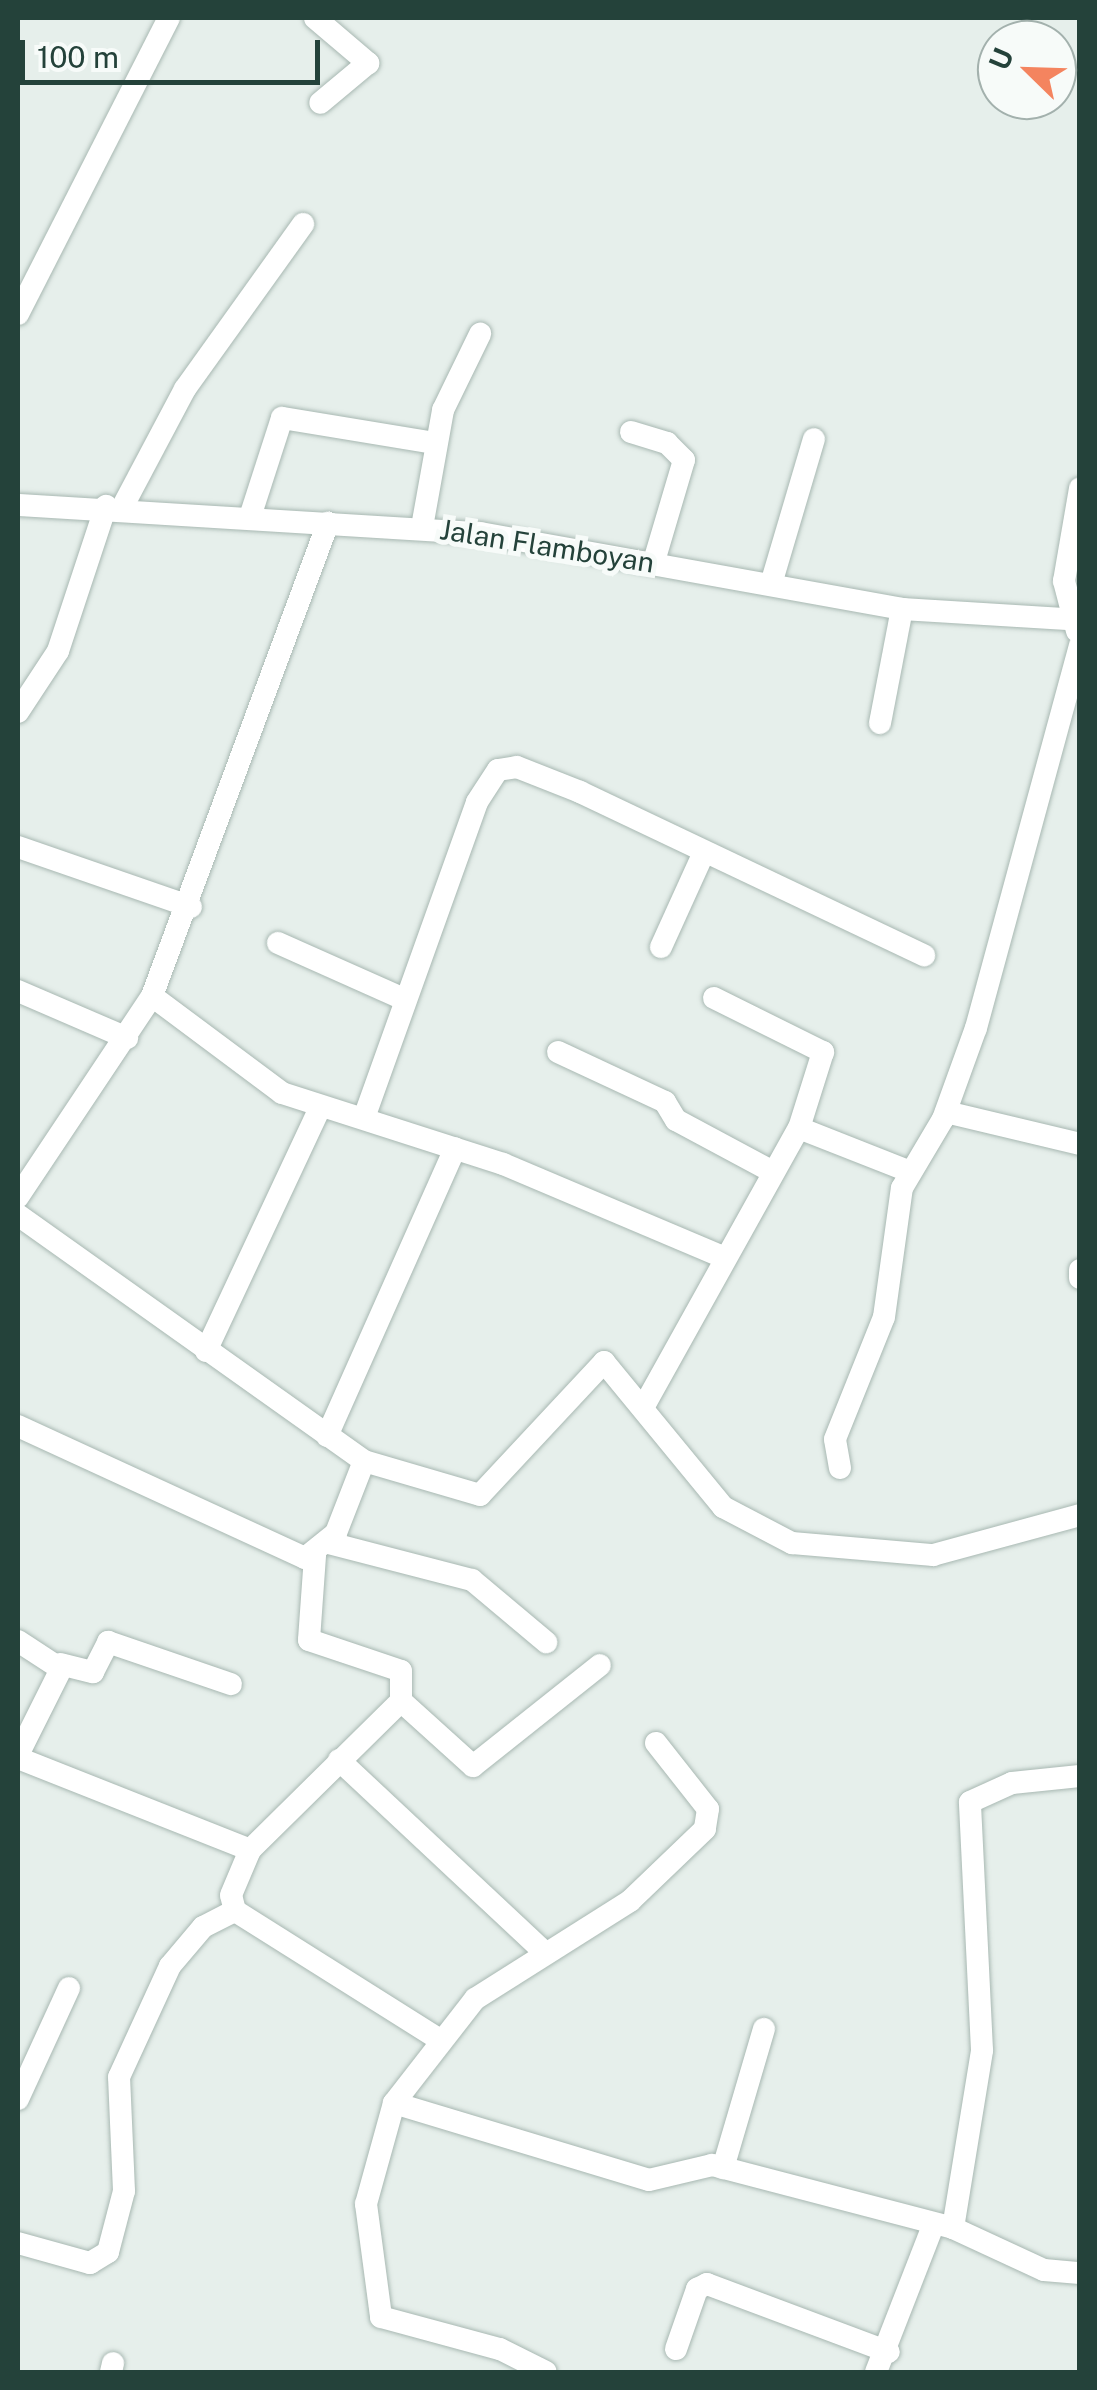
<!DOCTYPE html>
<style>
body{margin:0}
#map{position:relative;width:1097px;height:2390px;overflow:hidden;background:#e6efeb;font-family:"Public Sans",sans-serif}
div>[style]{position:absolute}
[style*='--x']{left:calc(var(--x)*1px);top:calc(var(--y)*1px);width:calc(var(--w)*1px);rotate:calc(var(--a)*1deg)}
.roads{filter:drop-shadow(0 0 2px #a8b8b2) drop-shadow(0 0 2px #a8b8b2)}
.minor>*{height:22px;margin:-11px;padding:0 11px;transform-origin:11px;border-radius:11px;background:#fff}
span{translate:-50% -50%;white-space:nowrap;text-align:center;line-height:1.15;-webkit-text-stroke:10px #f7fbf9;paint-order:stroke}
.street-label{font-size:28px;color:#24423a}
.frame{position:absolute;inset:0;border:20px solid #24423a;pointer-events:none}
.north{position:absolute;left:977px;top:20px;width:100px;height:100px;box-sizing:border-box;background:#f7fbf9;border:2px solid #a3b1ad;border-radius:50%;rotate:293deg;font-size:28px;font-weight:700;line-height:40px;text-align:center;color:#24423a}
.north::after{content:'';display:block;margin:auto;width:35px;height:45px;background:#f4845f;clip-path:polygon(50% 0,100% 100%,50% 72%,0 100%)}
.scale{position:absolute;left:20px;top:40px;width:300px;height:45px;box-sizing:border-box;border:5px solid #24423a;border-top:0;padding-left:12px;font-size:30px;line-height:35px;white-space:nowrap;color:#24423a;-webkit-text-stroke:8px #f7fbf9;paint-order:stroke}
</style>
<div id="map">
<div class="roads">
<div class="minor">
<i style="--x:315;--y:18;--w:70;--a:40.3"></i>
<i style="--x:368;--y:63;--w:62;--a:140.2"></i>
<i style="--x:18;--y:314;--w:332;--a:-63"></i>
<i style="--x:631;--y:432;--w:38;--a:17"></i>
<i style="--x:667;--y:443;--w:24;--a:45"></i>
<i style="--x:684;--y:460;--w:105;--a:106.5"></i>
<i style="--x:18;--y:505;--w:463;--a:3.5"></i>
<i style="--x:480;--y:533;--w:429;--a:10.2"></i>
<i style="--x:902;--y:609;--w:178;--a:3.5"></i>
<i style="--x:123;--y:506;--w:132;--a:-62.1"></i>
<i style="--x:185;--y:389;--w:203;--a:-54.4"></i>
<i style="--x:250;--y:517;--w:104;--a:-72.1"></i>
<i style="--x:282;--y:418;--w:155;--a:9.3"></i>
<i style="--x:422;--y:527;--w:119;--a:-79.8"></i>
<i style="--x:443;--y:410;--w:85;--a:-64"></i>
<i style="--x:771;--y:584;--w:151;--a:-73.5"></i>
<i style="--x:1077;--y:631;--w:52;--a:-104.6"></i>
<i style="--x:1064;--y:581;--w:94;--a:-80.2"></i>
<i style="--x:18;--y:712;--w:73;--a:-56.7"></i>
<i style="--x:58;--y:651;--w:153;--a:-71.7"></i>
<i style="--x:880;--y:723;--w:116;--a:-79.1"></i>
<i style="--x:18;--y:847;--w:183;--a:19.1"></i>
<i style="--x:278;--y:943;--w:138;--a:24"></i>
<i style="--x:661;--y:947;--w:104;--a:-65.6"></i>
<i style="--x:18;--y:991;--w:119;--a:23.3"></i>
<i style="--x:152;--y:996;--w:162;--a:36.7"></i>
<i style="--x:282;--y:1093;--w:232;--a:17.8"></i>
<i style="--x:503;--y:1164;--w:239;--a:22.9"></i>
<i style="--x:714;--y:998;--w:122;--a:26.4"></i>
<i style="--x:823;--y:1052;--w:80;--a:107.5"></i>
<i style="--x:558;--y:1052;--w:118;--a:25"></i>
<i style="--x:665;--y:1102;--w:21;--a:59"></i>
<i style="--x:676;--y:1120;--w:110;--a:28.2"></i>
<i style="--x:946;--y:1112;--w:138;--a:13.4"></i>
<i style="--x:365;--y:1115;--w:332;--a:-70.3"></i>
<i style="--x:477;--y:802;--w:38;--a:-57"></i>
<i style="--x:498;--y:770;--w:19;--a:-9"></i>
<i style="--x:517;--y:767;--w:68;--a:21.6"></i>
<i style="--x:580;--y:792;--w:381;--a:25.4"></i>
<i style="--x:18;--y:1197;--w:242;--a:-56.3"></i>
<i style="--x:152;--y:996;--w:505;--a:-69.59"></i>
<i style="--x:18;--y:1215;--w:425;--a:35.4"></i>
<i style="--x:364;--y:1461;--w:77;--a:111.3"></i>
<i style="--x:336;--y:1533;--w:40;--a:141"></i>
<i style="--x:305;--y:1558;--w:316;--a:-155.3"></i>
<i style="--x:1080;--y:1270;--w:8;--a:90"></i>
<i style="--x:206;--y:1351;--w:268;--a:-64.9"></i>
<i style="--x:644;--y:1406;--w:318;--a:-60.9"></i>
<i style="--x:799;--y:1128;--w:117;--a:21.5"></i>
<i style="--x:327;--y:1436;--w:315;--a:-66"></i>
<i style="--x:364;--y:1461;--w:121;--a:16.3"></i>
<i style="--x:480;--y:1495;--w:182;--a:-47"></i>
<i style="--x:604;--y:1362;--w:188;--a:50.6"></i>
<i style="--x:723;--y:1507;--w:78;--a:27.6"></i>
<i style="--x:792;--y:1543;--w:142;--a:4.9"></i>
<i style="--x:933;--y:1555;--w:152;--a:-15.2"></i>
<i style="--x:840;--y:1468;--w:29;--a:-100"></i>
<i style="--x:835;--y:1439;--w:131;--a:-68.1"></i>
<i style="--x:884;--y:1317;--w:130;--a:-82.1"></i>
<i style="--x:902;--y:1188;--w:80;--a:-59.3"></i>
<i style="--x:943;--y:1119;--w:97;--a:-70.1"></i>
<i style="--x:976;--y:1028;--w:397;--a:-74.8"></i>
<i style="--x:329;--y:1543;--w:148;--a:14.5"></i>
<i style="--x:472;--y:1580;--w:97;--a:40"></i>
<i style="--x:315;--y:1556;--w:84;--a:94.1"></i>
<i style="--x:309;--y:1640;--w:97;--a:18.6"></i>
<i style="--x:401;--y:1671;--w:30;--a:90"></i>
<i style="--x:18;--y:1641;--w:51;--a:33.1"></i>
<i style="--x:61;--y:1669;--w:96;--a:116.6"></i>
<i style="--x:60;--y:1664;--w:34;--a:14"></i>
<i style="--x:93;--y:1672;--w:34;--a:-63"></i>
<i style="--x:108;--y:1642;--w:130;--a:18.9"></i>
<i style="--x:656;--y:1743;--w:84;--a:51.8"></i>
<i style="--x:708;--y:1809;--w:20;--a:99"></i>
<i style="--x:705;--y:1829;--w:104;--a:136.2"></i>
<i style="--x:630;--y:1901;--w:183;--a:147.7"></i>
<i style="--x:475;--y:1999;--w:132;--a:127.9"></i>
<i style="--x:394;--y:2103;--w:266;--a:16.8"></i>
<i style="--x:649;--y:2180;--w:65;--a:-13.4"></i>
<i style="--x:712;--y:2165;--w:249;--a:14.6"></i>
<i style="--x:953;--y:2228;--w:100;--a:24.8"></i>
<i style="--x:1044;--y:2270;--w:36;--a:5"></i>
<i style="--x:18;--y:1758;--w:250;--a:21.6"></i>
<i style="--x:339;--y:1760;--w:281;--a:43.1"></i>
<i style="--x:437;--y:2038;--w:239;--a:-147.8"></i>
<i style="--x:235;--y:1911;--w:16;--a:-104"></i>
<i style="--x:231;--y:1895;--w:49;--a:-67.1"></i>
<i style="--x:250;--y:1850;--w:212;--a:-44.6"></i>
<i style="--x:401;--y:1701;--w:97;--a:42.1"></i>
<i style="--x:473;--y:1766;--w:162;--a:-38.5"></i>
<i style="--x:18;--y:2099;--w:122;--a:-65.3"></i>
<i style="--x:394;--y:2103;--w:105;--a:105.5"></i>
<i style="--x:366;--y:2204;--w:114;--a:82.4"></i>
<i style="--x:381;--y:2317;--w:123;--a:15.1"></i>
<i style="--x:500;--y:2349;--w:51;--a:26.6"></i>
<i style="--x:723;--y:2168;--w:145;--a:-73.6"></i>
<i style="--x:953;--y:2228;--w:180;--a:-80.7"></i>
<i style="--x:982;--y:2050;--w:248;--a:-92.8"></i>
<i style="--x:970;--y:1802;--w:46;--a:-24.3"></i>
<i style="--x:1012;--y:1783;--w:68;--a:-5.9"></i>
<i style="--x:18;--y:2243;--w:75;--a:15.5"></i>
<i style="--x:90;--y:2263;--w:21;--a:-31"></i>
<i style="--x:108;--y:2252;--w:63;--a:-75.3"></i>
<i style="--x:124;--y:2191;--w:114;--a:-92.5"></i>
<i style="--x:119;--y:2077;--w:122;--a:-65.3"></i>
<i style="--x:170;--y:1966;--w:51;--a:-49.8"></i>
<i style="--x:203;--y:1927;--w:36;--a:-27"></i>
<i style="--x:676;--y:2349;--w:64;--a:-70.7"></i>
<i style="--x:697;--y:2289;--w:11;--a:-27"></i>
<i style="--x:707;--y:2284;--w:194;--a:20.5"></i>
<i style="--x:111;--y:2372;--w:9;--a:-77"></i>
<i style="--x:876;--y:2372;--w:155;--a:-68.7"></i>
</div>
</div>
<div class="street-label">
<span style="left:547px;top:546px;rotate:9deg">Jalan Flamboyan</span>
</div>
<div class="frame"></div>
<div class="north">U</div>
<div class="scale">100 m</div>
</div>
